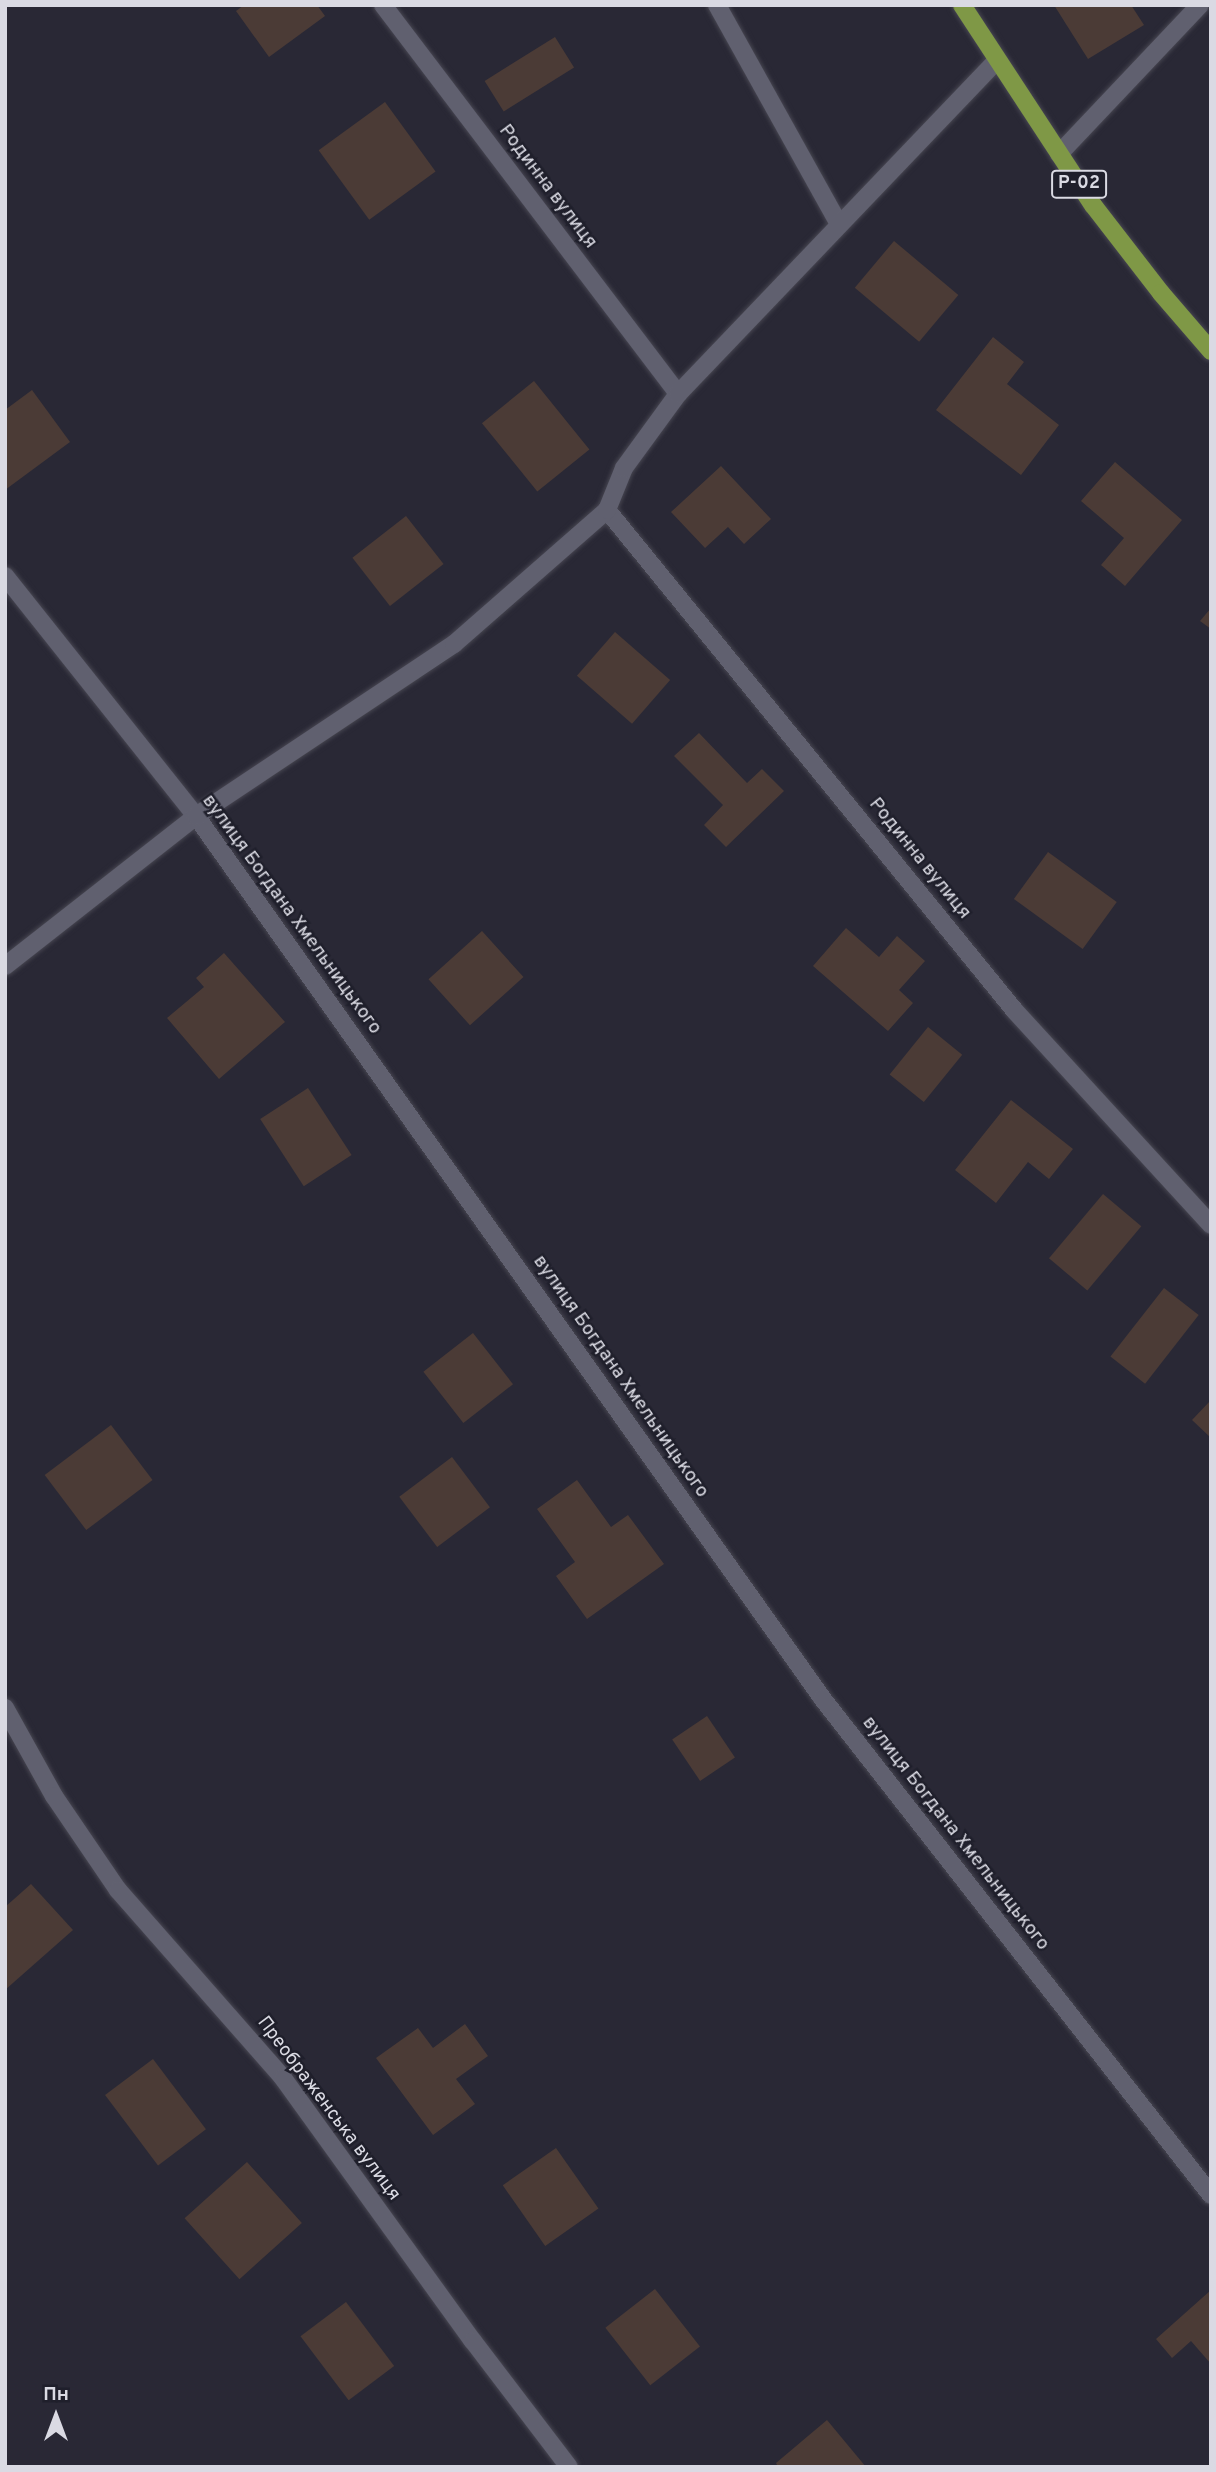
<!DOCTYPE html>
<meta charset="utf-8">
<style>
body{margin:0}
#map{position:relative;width:1216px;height:2472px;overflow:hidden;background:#292835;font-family:Overpass,sans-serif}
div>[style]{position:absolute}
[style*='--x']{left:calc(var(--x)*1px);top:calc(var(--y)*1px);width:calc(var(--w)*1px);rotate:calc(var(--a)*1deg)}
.building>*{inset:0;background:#4b3b36;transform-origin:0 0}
.roads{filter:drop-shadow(0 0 2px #464550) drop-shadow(0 0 2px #464550)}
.service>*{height:18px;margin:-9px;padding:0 9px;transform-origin:9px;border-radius:9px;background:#60606f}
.minor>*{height:18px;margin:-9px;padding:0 9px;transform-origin:9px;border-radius:9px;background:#60606f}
.primary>*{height:18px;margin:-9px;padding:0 9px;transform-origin:9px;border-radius:9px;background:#7f9846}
span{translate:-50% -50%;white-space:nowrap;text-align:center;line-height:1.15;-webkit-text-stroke:5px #1f1f2b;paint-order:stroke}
.shield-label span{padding:2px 5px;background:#1f1f2b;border:2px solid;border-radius:5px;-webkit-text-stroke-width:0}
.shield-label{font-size:18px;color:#dadae3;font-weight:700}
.street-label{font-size:19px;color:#dadae3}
.frame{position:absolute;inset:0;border:7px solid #dadae3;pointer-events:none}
.north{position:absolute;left:21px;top:2381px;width:70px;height:70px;-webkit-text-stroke:5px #1f1f2b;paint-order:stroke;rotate:0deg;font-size:19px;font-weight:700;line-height:28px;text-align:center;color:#dadae3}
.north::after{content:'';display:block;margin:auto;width:24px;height:32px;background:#dadae3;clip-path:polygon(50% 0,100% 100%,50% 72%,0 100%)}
</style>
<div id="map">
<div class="building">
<i style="clip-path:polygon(244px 5px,317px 5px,325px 16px,269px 57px,236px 11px)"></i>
<i style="clip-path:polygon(1054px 5px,1131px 5px,1144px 25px,1088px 59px)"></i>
<i style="left:555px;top:37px;width:36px;height:83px;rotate:58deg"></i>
<i style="left:385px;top:102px;width:86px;height:82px;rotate:54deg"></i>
<i style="left:894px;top:241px;width:84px;height:61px;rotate:40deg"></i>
<i style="clip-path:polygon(993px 337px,1024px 362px,1007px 384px,1059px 425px,1021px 475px,936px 410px)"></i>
<i style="left:534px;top:381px;width:88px;height:67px;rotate:51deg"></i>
<i style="clip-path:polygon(32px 390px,70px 442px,5px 490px,5px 410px)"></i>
<i style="clip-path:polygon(1115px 462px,1182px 520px,1125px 586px,1101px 565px,1124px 538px,1081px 501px)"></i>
<i style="clip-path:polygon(721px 466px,771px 519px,744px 544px,728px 527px,705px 548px,671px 512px)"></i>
<i style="left:406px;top:516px;width:61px;height:68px;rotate:52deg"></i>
<i style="clip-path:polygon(1211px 608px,1211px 629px,1200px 621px)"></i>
<i style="left:615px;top:632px;width:73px;height:58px;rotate:41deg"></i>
<i style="clip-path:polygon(699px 733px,747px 783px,762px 769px,784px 791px,726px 847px,704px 825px,723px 805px,674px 756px)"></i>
<i style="left:1048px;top:852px;width:85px;height:58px;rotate:36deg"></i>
<i style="clip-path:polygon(846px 928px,879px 957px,897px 936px,925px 961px,899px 990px,913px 1003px,888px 1031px,813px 966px)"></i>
<i style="left:482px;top:931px;width:62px;height:72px;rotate:48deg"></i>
<i style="clip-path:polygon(224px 953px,285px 1022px,219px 1079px,167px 1018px,204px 987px,196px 978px)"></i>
<i style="left:928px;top:1027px;width:44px;height:61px;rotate:39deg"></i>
<i style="left:308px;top:1088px;width:80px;height:57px;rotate:57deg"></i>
<i style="clip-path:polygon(1011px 1100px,1073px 1149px,1049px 1179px,1028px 1162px,996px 1203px,955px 1170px)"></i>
<i style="left:1103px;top:1194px;width:50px;height:84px;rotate:40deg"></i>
<i style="left:1164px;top:1288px;width:44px;height:87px;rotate:38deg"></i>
<i style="left:473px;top:1333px;width:65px;height:63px;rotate:52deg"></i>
<i style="clip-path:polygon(1211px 1400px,1211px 1438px,1192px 1420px)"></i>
<i style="left:111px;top:1425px;width:69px;height:83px;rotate:53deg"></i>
<i style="left:452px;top:1457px;width:63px;height:66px;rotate:53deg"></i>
<i style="clip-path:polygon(577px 1480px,611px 1527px,628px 1515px,664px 1564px,587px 1619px,556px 1576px,575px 1562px,537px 1509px)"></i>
<i style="left:707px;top:1716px;width:50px;height:42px;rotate:56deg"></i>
<i style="clip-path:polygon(31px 1884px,73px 1930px,5px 1990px,5px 1907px)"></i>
<i style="clip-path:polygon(465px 2024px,488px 2056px,456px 2079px,475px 2104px,433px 2135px,376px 2058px,418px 2028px,433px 2048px)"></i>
<i style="left:153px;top:2059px;width:88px;height:60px;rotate:53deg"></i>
<i style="left:556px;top:2148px;width:74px;height:65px;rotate:55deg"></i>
<i style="left:247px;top:2162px;width:82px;height:84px;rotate:48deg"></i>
<i style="left:655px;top:2289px;width:73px;height:63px;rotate:52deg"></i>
<i style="clip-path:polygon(1211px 2290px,1211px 2364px,1191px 2341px,1172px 2358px,1156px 2339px)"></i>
<i style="left:346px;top:2302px;width:80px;height:57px;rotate:53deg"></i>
<i style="clip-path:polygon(827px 2420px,866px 2467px,778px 2467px,776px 2463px)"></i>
</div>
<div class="roads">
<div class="service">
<i style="--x:717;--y:5;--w:251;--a:60.9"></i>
</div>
<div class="minor">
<i style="--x:383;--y:5;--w:488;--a:52.8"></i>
<i style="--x:1059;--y:154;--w:205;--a:-46.6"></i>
<i style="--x:607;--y:510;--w:646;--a:50.84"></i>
<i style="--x:1015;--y:1011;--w:290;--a:47.5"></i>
<i style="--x:5;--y:576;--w:307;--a:51.5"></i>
<i style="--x:196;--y:816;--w:1082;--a:54.63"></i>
<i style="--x:822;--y:1698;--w:631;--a:51.95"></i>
<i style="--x:5;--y:966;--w:243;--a:-38.1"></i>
<i style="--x:196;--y:816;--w:310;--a:-33.7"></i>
<i style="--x:454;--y:644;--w:203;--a:-41.2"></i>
<i style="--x:607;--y:510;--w:45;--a:-68"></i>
<i style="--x:624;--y:468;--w:92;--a:-53.9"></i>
<i style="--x:678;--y:394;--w:460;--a:-46.3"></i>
<i style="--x:5;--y:1708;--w:101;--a:60.9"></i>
<i style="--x:54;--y:1796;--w:114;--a:55.8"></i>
<i style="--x:118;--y:1890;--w:250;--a:48.7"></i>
<i style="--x:283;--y:2078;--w:324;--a:54.2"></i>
<i style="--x:473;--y:2341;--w:158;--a:52.7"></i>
</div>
<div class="primary">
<i style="--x:962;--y:5;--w:239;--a:56.8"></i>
<i style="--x:1093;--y:205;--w:111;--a:52.3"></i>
<i style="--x:1161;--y:293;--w:77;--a:49.2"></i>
</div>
</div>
<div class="shield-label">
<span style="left:1079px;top:184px">Р-02</span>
</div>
<div class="street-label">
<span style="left:547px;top:187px;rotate:53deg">Родинна вулиця</span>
<span style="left:919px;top:859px;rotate:51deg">Родинна вулиця</span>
<span style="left:291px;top:915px;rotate:54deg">вулиця Богдана Хмельницького</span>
<span style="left:620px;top:1377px;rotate:55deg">вулиця Богдана Хмельницького</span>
<span style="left:955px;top:1834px;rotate:52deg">вулиця Богдана Хмельницького</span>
<span style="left:328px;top:2109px;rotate:53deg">Преображенська вулиця</span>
</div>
<div class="frame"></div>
<div class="north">Пн</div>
</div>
